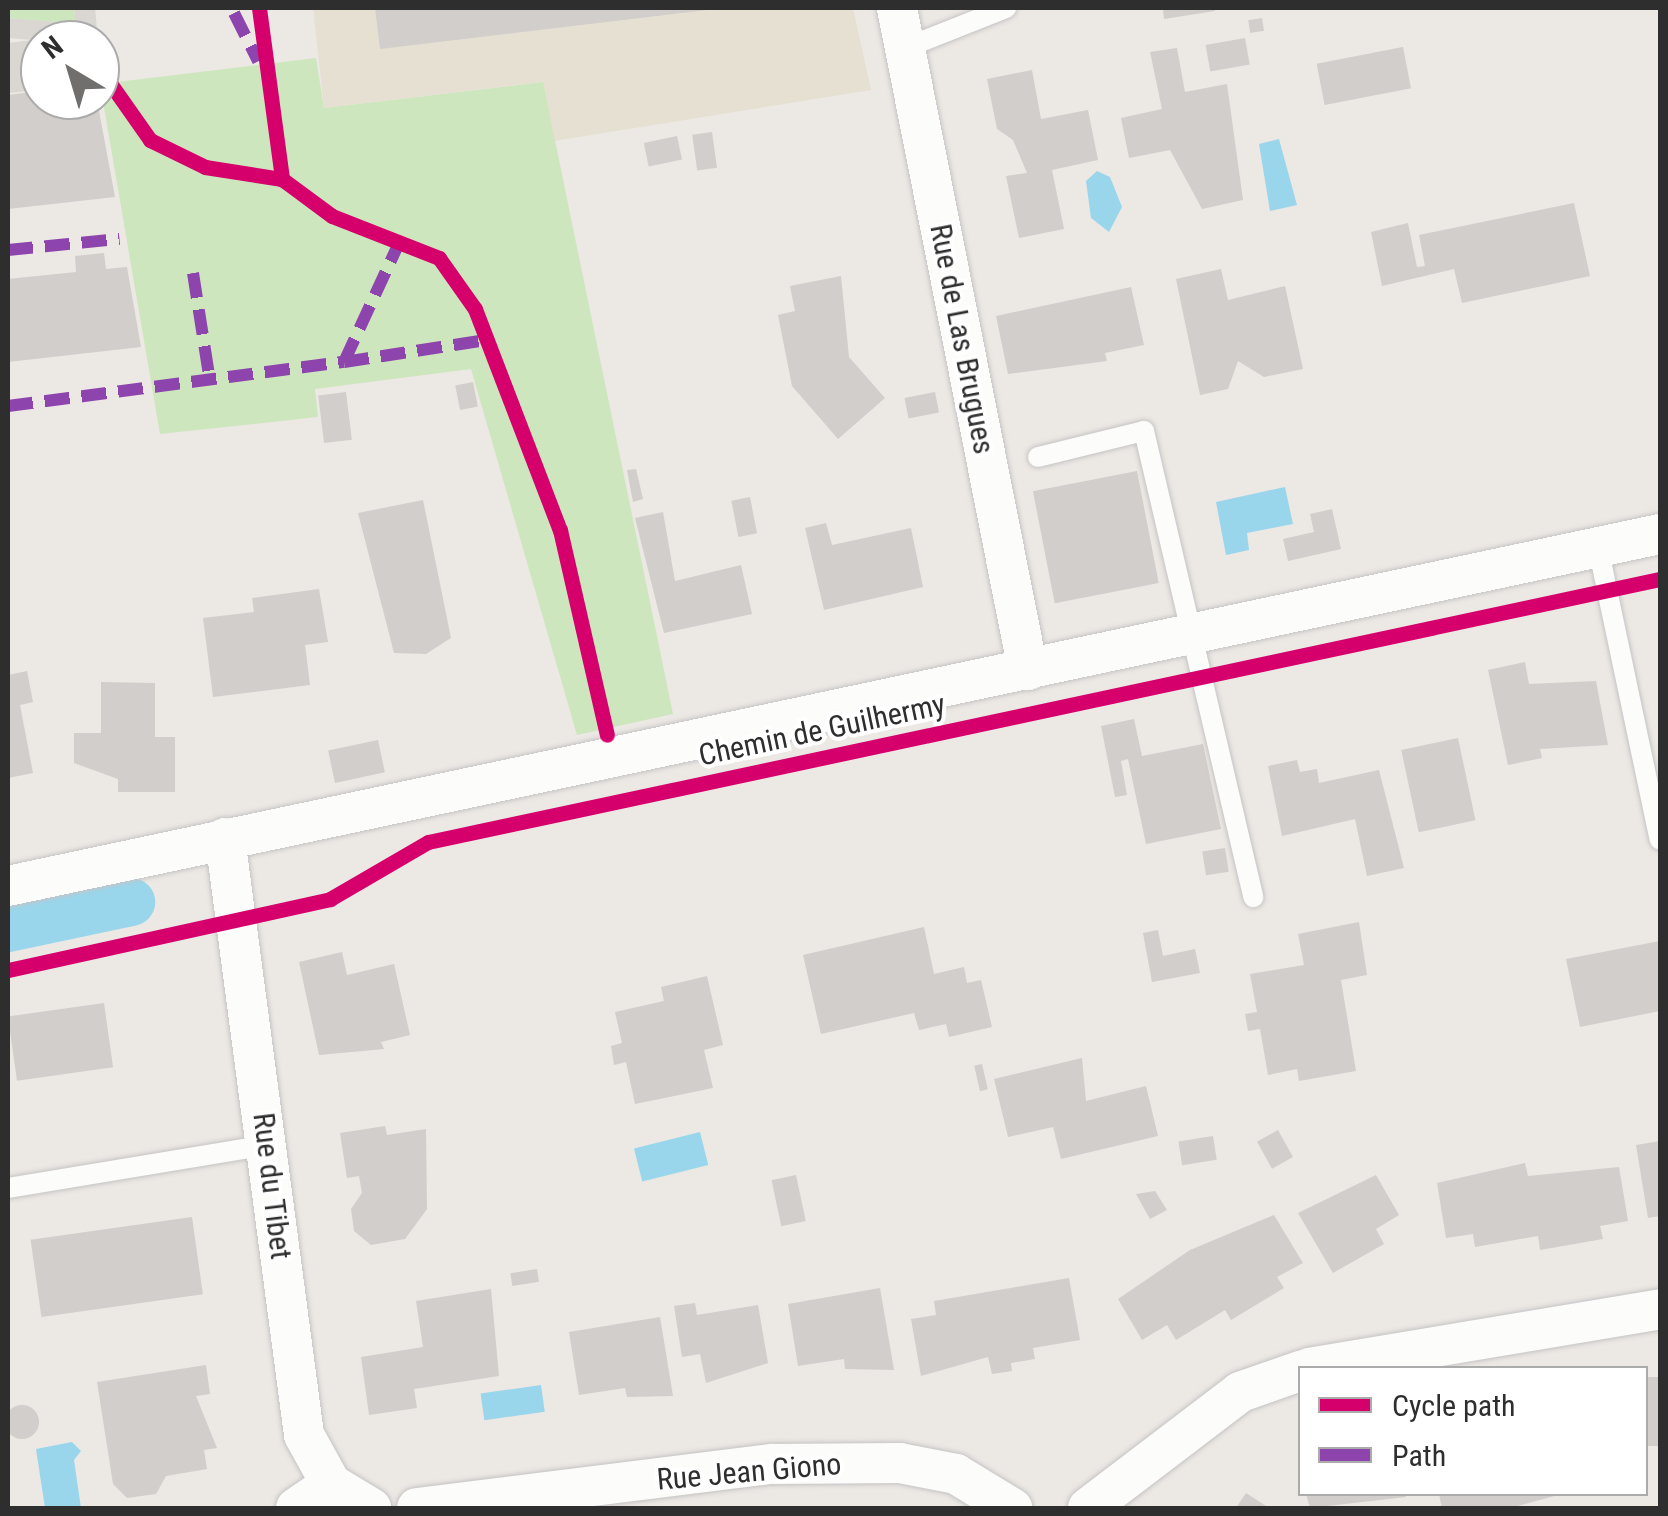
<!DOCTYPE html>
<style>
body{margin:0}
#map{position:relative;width:1668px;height:1516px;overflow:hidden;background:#ece8e4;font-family:"Roboto Condensed",sans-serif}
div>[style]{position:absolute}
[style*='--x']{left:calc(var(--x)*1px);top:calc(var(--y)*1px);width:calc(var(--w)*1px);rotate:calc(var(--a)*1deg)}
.education>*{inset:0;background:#e6e0d3}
.green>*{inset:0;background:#cee6be}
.plaza>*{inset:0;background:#dad6d2}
.water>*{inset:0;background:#99d6ec;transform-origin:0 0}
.canal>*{height:48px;margin:-24px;padding:0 24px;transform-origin:24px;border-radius:24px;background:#99d6ec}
.building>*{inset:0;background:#d1cecb;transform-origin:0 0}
.round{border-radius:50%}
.roads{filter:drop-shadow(0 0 2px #c5c4c5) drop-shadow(0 0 2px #c5c4c5)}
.lane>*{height:20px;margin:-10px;padding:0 10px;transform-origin:10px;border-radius:10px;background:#fcfcfb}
.street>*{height:40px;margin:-20px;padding:0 20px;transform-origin:20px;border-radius:20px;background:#fcfcfb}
.quiet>*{height:12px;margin-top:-6px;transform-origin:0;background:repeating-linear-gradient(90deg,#8e44ad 0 25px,transparent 0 37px)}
.cycleway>*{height:15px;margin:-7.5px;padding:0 7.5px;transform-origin:7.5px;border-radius:7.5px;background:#d6006c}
span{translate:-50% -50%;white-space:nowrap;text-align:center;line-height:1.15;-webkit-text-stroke:8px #fff;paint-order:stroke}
.street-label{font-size:30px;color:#2e2e2e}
.frame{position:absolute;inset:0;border:10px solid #2e2e2e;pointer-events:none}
.legend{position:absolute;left:1298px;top:1366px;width:350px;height:130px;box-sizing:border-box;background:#fff;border:2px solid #ababab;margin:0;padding:12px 18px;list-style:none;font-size:30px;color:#2e2e2e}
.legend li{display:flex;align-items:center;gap:20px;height:50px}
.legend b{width:50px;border:2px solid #ababab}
.north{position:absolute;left:20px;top:20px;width:100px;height:100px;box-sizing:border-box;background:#fff;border:2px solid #ababab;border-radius:50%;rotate:322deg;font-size:28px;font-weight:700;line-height:40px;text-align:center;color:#2e2e2e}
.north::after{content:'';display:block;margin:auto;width:35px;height:45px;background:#706f6e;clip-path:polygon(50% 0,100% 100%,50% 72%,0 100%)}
</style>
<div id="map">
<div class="education">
<i style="clip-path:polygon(313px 8px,853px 8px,871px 90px,554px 141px,542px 82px,324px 108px)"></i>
</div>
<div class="green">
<i style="clip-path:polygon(8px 8px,74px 8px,77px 36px,47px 40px,67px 24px,8px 18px)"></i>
<i style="clip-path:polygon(316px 58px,324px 108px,543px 82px,673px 714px,577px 735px,471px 369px,315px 389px,318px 417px,160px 434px,100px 84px)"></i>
</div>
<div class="plaza">
<i style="clip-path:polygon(74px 8px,95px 8px,98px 40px,50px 40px,77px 36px)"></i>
<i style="clip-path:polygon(8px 18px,67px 23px,40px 40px,40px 90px,8px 93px,8px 43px,33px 40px,8px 38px)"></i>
</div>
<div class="water">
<i style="clip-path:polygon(1279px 139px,1297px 205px,1270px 211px,1259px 144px)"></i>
<i style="clip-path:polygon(1097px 171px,1110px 177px,1122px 207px,1109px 232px,1091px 218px,1086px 181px)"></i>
<i style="clip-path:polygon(1285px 487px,1293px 524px,1247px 533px,1249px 550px,1226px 555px,1216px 502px)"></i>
<i style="left:700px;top:1132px;width:34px;height:68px;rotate:76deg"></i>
<i style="left:541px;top:1385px;width:27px;height:61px;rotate:82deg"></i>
<i style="clip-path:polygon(72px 1442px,81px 1451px,74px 1460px,81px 1508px,45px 1508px,36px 1449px)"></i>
</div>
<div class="canal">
<i style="--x:8;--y:928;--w:126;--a:-11.9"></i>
</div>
<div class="building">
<i style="clip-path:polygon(375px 8px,707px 8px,707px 10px,380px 49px)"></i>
<i style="clip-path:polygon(1163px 8px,1215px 8px,1215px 11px,1164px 19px)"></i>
<i style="left:1262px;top:18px;width:13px;height:14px;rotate:81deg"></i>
<i style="left:1245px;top:38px;width:27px;height:40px;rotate:80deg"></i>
<i style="left:1403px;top:47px;width:42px;height:88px;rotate:79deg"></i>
<i style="clip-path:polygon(1177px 48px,1185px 92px,1227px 84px,1243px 200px,1202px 209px,1170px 150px,1129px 158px,1121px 118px,1162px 109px,1150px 52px)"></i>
<i style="clip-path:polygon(1032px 70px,1041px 119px,1088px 110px,1098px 160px,1052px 170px,1064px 229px,1019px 238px,1006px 176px,1027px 173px,1013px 140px,997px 129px,987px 79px)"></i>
<i style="clip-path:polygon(40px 91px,40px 100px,97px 100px,115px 197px,8px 209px,8px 95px)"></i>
<i style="left:712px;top:132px;width:36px;height:20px;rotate:82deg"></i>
<i style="left:677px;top:136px;width:24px;height:34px;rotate:78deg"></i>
<i style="clip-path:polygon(1574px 203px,1590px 276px,1462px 303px,1454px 269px,1382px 286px,1371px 232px,1408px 223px,1417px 267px,1425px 266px,1419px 235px)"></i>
<i style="clip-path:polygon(104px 253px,106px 269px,127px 267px,141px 347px,8px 362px,8px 279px,76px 272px,75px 256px)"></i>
<i style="clip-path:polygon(1221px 269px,1228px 300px,1285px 286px,1303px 369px,1264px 377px,1238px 361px,1228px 389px,1200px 395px,1176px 279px)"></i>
<i style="clip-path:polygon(841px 276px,849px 357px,885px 398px,838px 439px,792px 386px,778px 315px,795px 311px,790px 286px)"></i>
<i style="clip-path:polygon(1131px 287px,1144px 345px,1105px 353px,1107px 361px,1008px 374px,996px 316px)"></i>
<i style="left:473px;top:382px;width:25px;height:18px;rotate:79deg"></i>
<i style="left:346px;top:392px;width:48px;height:28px;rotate:83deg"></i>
<i style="left:935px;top:392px;width:21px;height:31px;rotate:79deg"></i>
<i style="clip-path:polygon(636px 469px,643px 499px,633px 502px,627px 470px)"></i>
<i style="left:1137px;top:471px;width:114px;height:106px;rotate:79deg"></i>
<i style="left:750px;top:497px;width:37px;height:19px;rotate:79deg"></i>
<i style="clip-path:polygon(423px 500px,451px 638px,426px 654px,394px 653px,358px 513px)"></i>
<i style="clip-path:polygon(1332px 509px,1341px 549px,1288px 561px,1283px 539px,1314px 532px,1310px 514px)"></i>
<i style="clip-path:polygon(663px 512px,675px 581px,741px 565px,752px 614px,664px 633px,635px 518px)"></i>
<i style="clip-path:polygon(826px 523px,832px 545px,911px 528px,923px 587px,824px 610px,805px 528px)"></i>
<i style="clip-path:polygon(319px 589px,328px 642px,305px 645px,310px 685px,213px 697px,203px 618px,254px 612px,252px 598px)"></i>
<i style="clip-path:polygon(1525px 662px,1529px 684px,1596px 681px,1608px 745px,1540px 749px,1542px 758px,1508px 765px,1488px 670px)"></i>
<i style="clip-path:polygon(27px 671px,33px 702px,20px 705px,33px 773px,8px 778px,8px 675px)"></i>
<i style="clip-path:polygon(101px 682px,155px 683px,155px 737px,175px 737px,175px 792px,118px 792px,118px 779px,74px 763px,74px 733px,101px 733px)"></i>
<i style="clip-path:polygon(1134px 719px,1142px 756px,1203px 744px,1221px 829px,1146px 844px,1128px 759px,1121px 761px,1127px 795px,1115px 797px,1101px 726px)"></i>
<i style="left:1458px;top:738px;width:84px;height:58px;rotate:78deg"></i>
<i style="left:378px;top:740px;width:33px;height:51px;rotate:78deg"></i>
<i style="clip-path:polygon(1297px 760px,1300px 772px,1317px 769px,1319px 783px,1379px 770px,1404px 868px,1367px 876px,1355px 819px,1282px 836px,1268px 766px)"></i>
<i style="left:1225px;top:848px;width:24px;height:23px;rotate:81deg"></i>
<i style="clip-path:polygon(1359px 922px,1367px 975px,1341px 980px,1356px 1071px,1299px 1081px,1297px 1069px,1268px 1075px,1260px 1029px,1248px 1031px,1245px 1014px,1257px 1012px,1250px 974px,1304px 965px,1298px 934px)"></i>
<i style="clip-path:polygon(924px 927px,934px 974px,964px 967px,967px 983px,981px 980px,992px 1027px,949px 1037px,946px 1024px,919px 1030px,914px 1013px,821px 1034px,803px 955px)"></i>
<i style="clip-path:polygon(1158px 930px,1163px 956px,1195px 949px,1200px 973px,1152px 982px,1143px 933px)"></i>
<i style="clip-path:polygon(1660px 941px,1660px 1011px,1580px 1027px,1566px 959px)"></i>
<i style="clip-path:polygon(342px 952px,347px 975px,394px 964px,410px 1035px,381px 1042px,384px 1049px,319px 1055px,299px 962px)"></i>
<i style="clip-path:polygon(707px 976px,723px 1045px,704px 1050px,713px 1088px,635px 1104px,626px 1062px,614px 1065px,611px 1046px,622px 1043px,615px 1012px,664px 1001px,661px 987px)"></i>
<i style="left:104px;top:1003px;width:65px;height:97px;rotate:82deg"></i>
<i style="clip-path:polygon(1082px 1058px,1086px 1101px,1146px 1086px,1158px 1136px,1061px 1159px,1053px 1127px,1008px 1137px,994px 1079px)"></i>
<i style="left:982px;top:1064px;width:26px;height:8px;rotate:77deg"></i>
<i style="clip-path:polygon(385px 1126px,387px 1135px,426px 1129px,427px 1209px,405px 1239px,371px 1245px,354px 1231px,351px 1209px,362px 1193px,359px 1176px,347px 1178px,340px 1133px)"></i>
<i style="left:1278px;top:1130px;width:31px;height:24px;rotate:61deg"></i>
<i style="left:1213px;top:1136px;width:24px;height:35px;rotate:81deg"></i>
<i style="clip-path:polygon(1660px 1141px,1660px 1216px,1648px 1218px,1636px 1145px)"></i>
<i style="clip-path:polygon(1525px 1163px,1528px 1176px,1619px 1167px,1628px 1221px,1600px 1226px,1603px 1239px,1540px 1250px,1538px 1236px,1475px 1247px,1473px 1234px,1446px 1238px,1437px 1183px)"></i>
<i style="left:796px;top:1175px;width:47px;height:25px;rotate:78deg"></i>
<i style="clip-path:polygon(1376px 1175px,1399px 1215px,1376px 1229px,1384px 1244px,1333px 1273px,1298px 1213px)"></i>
<i style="clip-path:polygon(1155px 1191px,1167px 1210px,1150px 1219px,1136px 1194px)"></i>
<i style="clip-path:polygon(1274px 1215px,1303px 1263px,1277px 1277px,1284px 1288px,1231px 1320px,1225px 1310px,1176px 1340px,1167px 1325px,1142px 1340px,1118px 1299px,1190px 1250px)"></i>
<i style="left:192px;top:1217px;width:78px;height:163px;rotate:82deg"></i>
<i style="left:537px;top:1269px;width:13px;height:27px;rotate:81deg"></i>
<i style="clip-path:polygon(1069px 1278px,1080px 1340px,1033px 1348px,1035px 1359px,1011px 1363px,1012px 1371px,992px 1374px,988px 1357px,921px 1376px,911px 1319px,936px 1315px,934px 1301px)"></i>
<i style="clip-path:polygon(880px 1288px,894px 1370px,845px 1369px,844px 1359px,798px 1366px,788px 1304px)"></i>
<i style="clip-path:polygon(491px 1289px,499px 1376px,414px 1389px,417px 1408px,369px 1415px,361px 1357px,423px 1347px,416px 1301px)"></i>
<i style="clip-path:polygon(695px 1303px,697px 1315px,758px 1305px,768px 1363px,706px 1383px,700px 1354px,682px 1357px,674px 1306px)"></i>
<i style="clip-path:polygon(660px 1317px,673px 1396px,627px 1397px,625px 1388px,579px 1395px,569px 1332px)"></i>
<i style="clip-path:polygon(206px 1365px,210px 1394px,196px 1396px,217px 1448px,204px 1450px,207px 1469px,166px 1476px,156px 1494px,127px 1498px,113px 1484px,97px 1382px)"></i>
<i style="left:1646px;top:1377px;width:14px;height:69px"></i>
<i class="round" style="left:5px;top:1405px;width:34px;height:34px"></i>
<i style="clip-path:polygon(1246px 1493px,1269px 1508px,1236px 1508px)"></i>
<i style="clip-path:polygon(1306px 1494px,1405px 1494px,1406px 1497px,1310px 1508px)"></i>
<i style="clip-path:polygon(1439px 1494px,1558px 1494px,1558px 1495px,1510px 1508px,1442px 1508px)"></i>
</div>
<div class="roads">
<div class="lane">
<i style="--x:905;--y:48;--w:109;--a:-21.6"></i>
<i style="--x:1038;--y:457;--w:109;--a:-13.8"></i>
<i style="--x:1144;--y:431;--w:479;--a:76.8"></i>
<i style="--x:1598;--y:547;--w:299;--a:78.1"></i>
<i style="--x:8;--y:1188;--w:263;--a:-9.4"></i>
</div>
<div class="street">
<i style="--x:897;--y:8;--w:675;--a:78.81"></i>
<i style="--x:225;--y:838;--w:602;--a:82.46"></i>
<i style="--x:304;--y:1435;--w:56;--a:61.1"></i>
<i style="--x:331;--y:1484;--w:47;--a:31"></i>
<i style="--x:8;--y:886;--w:1689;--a:-12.03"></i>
<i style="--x:1309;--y:1368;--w:356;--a:-9.5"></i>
<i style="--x:296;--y:1508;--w:42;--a:-34.4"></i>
<i style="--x:417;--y:1508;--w:358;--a:-7.1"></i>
<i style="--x:772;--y:1464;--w:128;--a:-0.4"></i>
<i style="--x:900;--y:1463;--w:57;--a:11.1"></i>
<i style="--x:956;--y:1474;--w:66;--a:31.3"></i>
<i style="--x:1088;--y:1508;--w:191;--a:-37.3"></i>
<i style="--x:1240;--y:1392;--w:64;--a:-19.3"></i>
</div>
</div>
<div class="quiet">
<i style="--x:234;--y:13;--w:54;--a:63.4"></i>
<i style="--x:8;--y:250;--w:112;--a:-5.7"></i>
<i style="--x:193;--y:273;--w:109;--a:81.1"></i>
<i style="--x:344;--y:362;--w:144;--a:-8.8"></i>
<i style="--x:8;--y:406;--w:339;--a:-7.5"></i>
<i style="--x:344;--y:362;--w:131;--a:-65.2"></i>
</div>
<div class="cycleway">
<i style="--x:259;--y:8;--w:173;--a:82.3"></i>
<i style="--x:282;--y:179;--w:62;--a:36.5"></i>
<i style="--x:332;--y:216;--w:115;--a:21.4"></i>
<i style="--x:439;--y:258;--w:62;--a:54.8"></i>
<i style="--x:475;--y:309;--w:237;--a:69"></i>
<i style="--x:560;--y:530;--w:210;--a:77.1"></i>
<i style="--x:110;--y:83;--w:70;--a:54.9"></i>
<i style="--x:150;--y:140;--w:61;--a:26.1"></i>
<i style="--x:205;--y:167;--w:78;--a:8.9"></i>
<i style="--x:8;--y:970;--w:330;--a:-12.4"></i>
<i style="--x:330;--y:899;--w:113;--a:-30.2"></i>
<i style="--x:428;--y:842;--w:1260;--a:-12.05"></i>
</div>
<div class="street-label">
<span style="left:962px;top:339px;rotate:79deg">Rue de Las Brugues</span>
<span style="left:822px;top:730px;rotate:-12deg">Chemin de Guilhermy</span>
<span style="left:272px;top:1186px;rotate:83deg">Rue du Tibet</span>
<span style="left:749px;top:1472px;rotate:-5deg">Rue Jean Giono</span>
</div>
<div class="frame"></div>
<ul class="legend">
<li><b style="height:12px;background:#d6006c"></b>Cycle path</li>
<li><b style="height:12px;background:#8e44ad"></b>Path</li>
</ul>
<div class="north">N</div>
</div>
